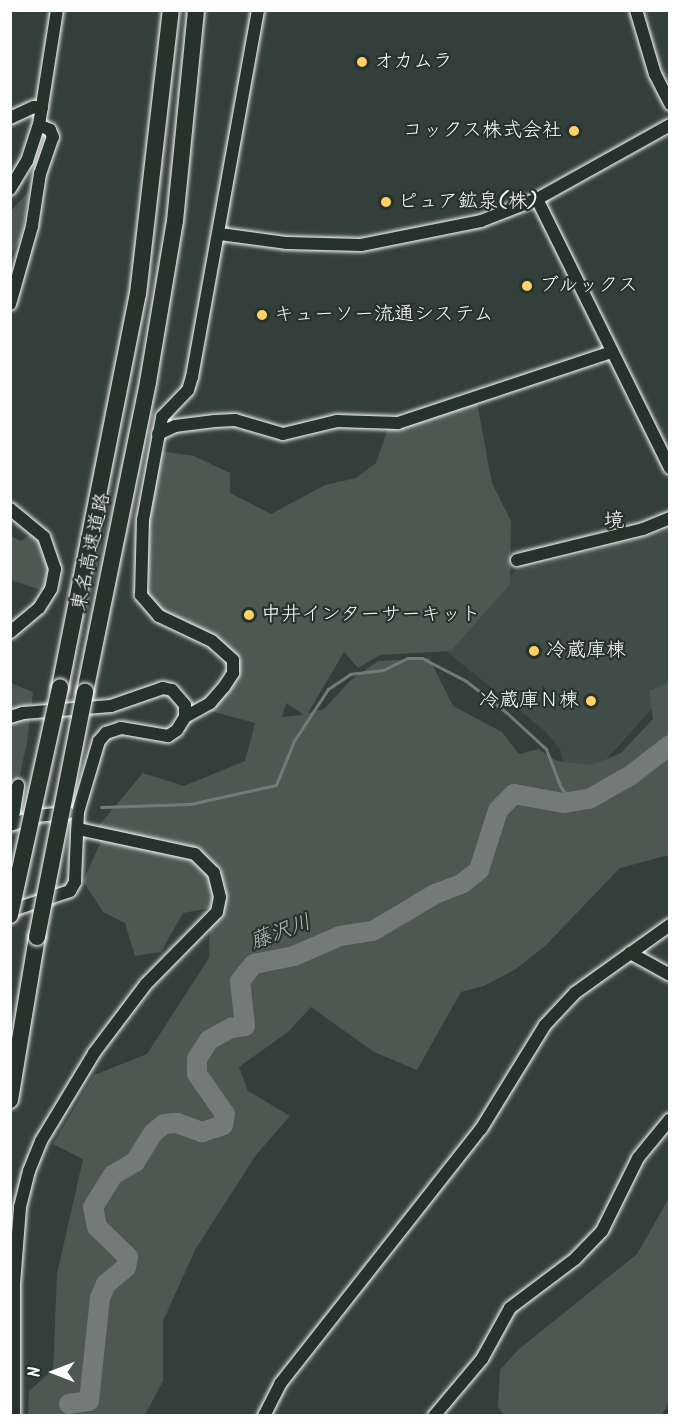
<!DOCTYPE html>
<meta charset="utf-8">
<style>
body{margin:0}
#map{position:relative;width:680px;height:1426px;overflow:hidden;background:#333f3a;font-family:Kalam,"Klee One",sans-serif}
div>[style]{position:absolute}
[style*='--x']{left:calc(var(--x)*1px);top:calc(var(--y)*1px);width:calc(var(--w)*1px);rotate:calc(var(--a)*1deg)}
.built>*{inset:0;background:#404c47}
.green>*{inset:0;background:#4d5853}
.stream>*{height:3px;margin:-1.5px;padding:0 1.5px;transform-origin:1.5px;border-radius:1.5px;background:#737b78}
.river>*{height:20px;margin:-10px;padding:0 10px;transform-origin:10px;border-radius:10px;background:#737b78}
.roads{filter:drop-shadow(0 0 2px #fff) drop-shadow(0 0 2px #fff)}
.minor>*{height:12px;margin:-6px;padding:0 6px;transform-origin:6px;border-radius:6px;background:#26332d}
.highway>*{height:16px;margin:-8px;padding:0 8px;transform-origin:8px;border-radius:8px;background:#26332d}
.bridges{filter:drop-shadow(0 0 2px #fff) drop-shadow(0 0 2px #fff)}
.highway-bridge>*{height:16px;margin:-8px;padding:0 8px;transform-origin:8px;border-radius:8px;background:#26332d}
.dots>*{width:16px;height:16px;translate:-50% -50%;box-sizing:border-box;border:3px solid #26332d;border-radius:50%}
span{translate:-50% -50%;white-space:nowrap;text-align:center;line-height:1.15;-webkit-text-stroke:4.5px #26332d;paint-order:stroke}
.poi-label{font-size:20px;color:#fff}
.left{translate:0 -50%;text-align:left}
.right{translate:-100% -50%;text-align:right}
.street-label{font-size:20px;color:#fff}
.neighbourhood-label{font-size:21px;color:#fff}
.water-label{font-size:21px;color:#b9bdbc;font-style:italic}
.frame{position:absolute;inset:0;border:12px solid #fff;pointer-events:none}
.north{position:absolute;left:24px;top:1342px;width:60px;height:60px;-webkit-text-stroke:4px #26332d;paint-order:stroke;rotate:270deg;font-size:16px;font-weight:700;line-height:24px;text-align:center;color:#fff}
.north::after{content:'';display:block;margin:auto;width:21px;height:27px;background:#fff;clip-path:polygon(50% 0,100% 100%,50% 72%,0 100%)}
</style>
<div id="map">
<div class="built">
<i style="clip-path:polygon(669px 529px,669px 690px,594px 773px,566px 768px,559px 748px,545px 731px,447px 652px,514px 572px)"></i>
</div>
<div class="green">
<i style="clip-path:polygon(29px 191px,22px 237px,11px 254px,11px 211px)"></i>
<i style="clip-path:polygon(evenodd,477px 403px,492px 483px,511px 521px,510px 584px,451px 651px,380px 655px,358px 668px,344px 652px,308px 713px,324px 709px,351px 680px,378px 661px,429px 658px,453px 706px,502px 732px,519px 754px,538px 749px,557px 761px,592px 765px,621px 753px,653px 719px,649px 691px,669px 682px,669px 855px,620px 868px,545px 946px,516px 969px,484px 986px,461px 992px,417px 1070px,374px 1052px,311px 1007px,288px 1032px,239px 1067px,248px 1091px,290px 1116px,256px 1155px,195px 1250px,163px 1321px,163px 1381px,145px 1415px,28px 1416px,29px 1391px,53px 1370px,57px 1274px,83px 1159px,53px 1144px,94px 1075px,147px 1054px,209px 958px,210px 908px,183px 913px,161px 952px,135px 956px,125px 923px,103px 912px,83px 881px,100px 844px,96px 829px,143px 773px,184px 786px,245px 761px,255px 723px,207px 710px,234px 679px,240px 658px,162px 612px,144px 590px,146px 523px,160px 451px,194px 456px,230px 473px,230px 493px,271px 514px,325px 485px,356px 478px,376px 463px,389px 425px,477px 403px,286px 703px,303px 714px,303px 715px,282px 717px,286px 703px)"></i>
<i style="clip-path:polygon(33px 533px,47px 552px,50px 573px,44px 591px,11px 580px,10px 536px,21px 541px)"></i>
<i style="clip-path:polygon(11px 683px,33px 692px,27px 742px,11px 817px)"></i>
<i style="clip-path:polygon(669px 1198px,670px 1399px,662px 1415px,504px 1415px,498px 1407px,500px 1370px,518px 1350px,637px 1254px)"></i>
</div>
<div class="stream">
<i style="--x:101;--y:807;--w:89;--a:-1.9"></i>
<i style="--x:190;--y:804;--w:88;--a:-12.5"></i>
<i style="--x:276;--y:785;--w:48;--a:-67.8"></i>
<i style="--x:294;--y:741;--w:62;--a:-56.8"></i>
<i style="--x:328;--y:689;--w:27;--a:-34"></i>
<i style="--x:350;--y:674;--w:33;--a:-7"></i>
<i style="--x:383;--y:670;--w:28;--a:-26"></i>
<i style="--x:408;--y:658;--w:14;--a:0"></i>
<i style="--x:422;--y:658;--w:50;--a:27.6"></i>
<i style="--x:466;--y:681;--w:52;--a:38"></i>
<i style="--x:507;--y:713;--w:53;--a:42.7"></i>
<i style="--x:546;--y:749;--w:40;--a:69"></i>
<i style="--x:560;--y:786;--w:19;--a:55"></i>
</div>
<div class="river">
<i style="--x:69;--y:1404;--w:20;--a:-9"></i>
<i style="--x:89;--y:1401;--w:104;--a:-83.9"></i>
<i style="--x:100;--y:1298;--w:15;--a:-67"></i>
<i style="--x:106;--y:1284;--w:26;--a:-40"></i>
<i style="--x:126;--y:1267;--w:10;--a:-79"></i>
<i style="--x:128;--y:1257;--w:43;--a:-135.9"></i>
<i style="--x:97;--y:1227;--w:20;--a:-101"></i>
<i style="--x:93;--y:1207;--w:38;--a:-58"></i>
<i style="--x:113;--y:1175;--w:26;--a:-31"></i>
<i style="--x:135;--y:1162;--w:34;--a:-58"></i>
<i style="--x:153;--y:1133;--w:14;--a:-39"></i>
<i style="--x:164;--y:1124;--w:13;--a:-4"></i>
<i style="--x:177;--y:1123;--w:27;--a:20"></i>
<i style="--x:202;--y:1132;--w:22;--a:-18"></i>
<i style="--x:223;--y:1125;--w:11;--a:-80"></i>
<i style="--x:225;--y:1114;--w:49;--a:-125"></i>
<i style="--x:197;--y:1074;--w:15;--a:-90"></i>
<i style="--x:197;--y:1059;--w:22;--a:-58"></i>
<i style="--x:209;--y:1040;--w:25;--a:-29"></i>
<i style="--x:231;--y:1028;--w:14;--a:-8"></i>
<i style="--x:245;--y:1026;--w:45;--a:-96.3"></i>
<i style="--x:240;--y:981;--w:22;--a:-51"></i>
<i style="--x:254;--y:964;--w:41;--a:-11.3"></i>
<i style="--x:294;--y:956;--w:50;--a:-23.5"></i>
<i style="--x:340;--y:936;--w:33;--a:-9"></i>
<i style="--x:373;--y:931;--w:72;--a:-30.8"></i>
<i style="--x:435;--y:894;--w:30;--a:-21"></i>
<i style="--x:463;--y:883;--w:21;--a:-39"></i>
<i style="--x:479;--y:870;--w:63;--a:-72.4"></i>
<i style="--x:498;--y:810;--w:23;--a:-45"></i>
<i style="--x:514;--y:794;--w:50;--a:10.4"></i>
<i style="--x:563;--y:803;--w:26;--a:-9"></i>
<i style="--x:589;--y:799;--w:48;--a:-29.7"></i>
<i style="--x:631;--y:775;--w:49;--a:-37.6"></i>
</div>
<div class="roads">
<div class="minor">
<i style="--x:636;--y:10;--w:67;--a:73.5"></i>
<i style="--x:655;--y:74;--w:34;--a:63"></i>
<i style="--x:10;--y:118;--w:26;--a:-25"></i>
<i style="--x:34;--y:107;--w:8;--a:7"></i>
<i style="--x:10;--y:189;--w:33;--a:-59"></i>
<i style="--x:27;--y:161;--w:38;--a:-72"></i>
<i style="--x:39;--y:125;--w:116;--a:-81.1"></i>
<i style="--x:537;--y:199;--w:300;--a:63.7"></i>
<i style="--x:220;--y:234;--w:68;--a:7.7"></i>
<i style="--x:287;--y:243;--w:74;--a:1.5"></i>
<i style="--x:361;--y:245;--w:122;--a:-11.3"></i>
<i style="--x:481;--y:221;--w:60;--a:-21.4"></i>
<i style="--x:537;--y:199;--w:152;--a:-29.1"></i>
<i style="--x:10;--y:304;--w:81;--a:-74.2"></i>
<i style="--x:32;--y:226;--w:53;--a:-81.3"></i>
<i style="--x:40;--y:174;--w:39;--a:-71"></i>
<i style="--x:53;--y:137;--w:8;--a:-113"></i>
<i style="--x:50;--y:130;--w:12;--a:-156"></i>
<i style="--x:158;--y:434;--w:19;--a:-25"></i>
<i style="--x:175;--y:426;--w:40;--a:-7.1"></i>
<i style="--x:215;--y:421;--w:20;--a:-3"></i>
<i style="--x:235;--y:420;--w:50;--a:16.3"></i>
<i style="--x:283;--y:434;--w:56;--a:-13.5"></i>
<i style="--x:337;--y:421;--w:61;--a:1.9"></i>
<i style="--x:398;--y:423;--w:225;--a:-18.4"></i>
<i style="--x:10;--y:509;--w:44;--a:39.5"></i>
<i style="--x:44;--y:537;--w:34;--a:71"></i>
<i style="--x:55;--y:569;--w:20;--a:101"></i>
<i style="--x:51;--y:589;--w:22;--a:122"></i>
<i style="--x:39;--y:608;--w:38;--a:140"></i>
<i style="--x:517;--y:560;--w:130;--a:-13.8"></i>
<i style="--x:643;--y:529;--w:29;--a:-22"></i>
<i style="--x:10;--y:717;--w:14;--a:-17"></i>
<i style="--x:23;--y:713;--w:88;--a:-4.5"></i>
<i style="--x:111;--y:706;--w:55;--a:-19.1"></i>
<i style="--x:163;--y:688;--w:9;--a:13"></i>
<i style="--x:172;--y:690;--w:20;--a:49"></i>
<i style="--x:185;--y:705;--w:12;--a:90"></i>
<i style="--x:185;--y:717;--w:15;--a:122"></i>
<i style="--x:177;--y:730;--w:11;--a:146"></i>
<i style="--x:168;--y:736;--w:48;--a:-170.3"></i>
<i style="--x:121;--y:728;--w:16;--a:162"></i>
<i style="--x:106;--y:733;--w:11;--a:131"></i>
<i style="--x:99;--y:741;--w:74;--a:106.5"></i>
<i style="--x:78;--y:812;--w:70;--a:92.5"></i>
<i style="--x:75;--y:882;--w:10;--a:119"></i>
<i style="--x:70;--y:891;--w:63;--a:161.6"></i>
<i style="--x:185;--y:717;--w:29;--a:-29"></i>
<i style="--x:210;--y:703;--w:21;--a:-49"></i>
<i style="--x:224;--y:687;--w:17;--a:-57"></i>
<i style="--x:233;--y:673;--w:13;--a:-90"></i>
<i style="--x:233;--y:660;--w:28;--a:-138"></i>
<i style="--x:212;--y:641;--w:59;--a:-154.7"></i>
<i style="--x:159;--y:616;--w:28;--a:-131"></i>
<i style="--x:141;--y:595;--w:75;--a:-88.5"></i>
<i style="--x:143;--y:520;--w:105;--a:-79.5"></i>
<i style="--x:162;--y:417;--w:37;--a:-46"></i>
<i style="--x:188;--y:390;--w:14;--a:-73"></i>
<i style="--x:192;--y:377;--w:373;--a:-79.8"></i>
<i style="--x:12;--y:824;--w:39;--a:-81"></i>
<i style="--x:10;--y:825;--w:28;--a:-18"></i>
<i style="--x:37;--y:816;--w:31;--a:-6"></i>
<i style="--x:630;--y:953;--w:46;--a:28.8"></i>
<i style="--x:14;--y:1416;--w:132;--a:-90"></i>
<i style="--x:14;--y:1284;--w:77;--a:-85.5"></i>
<i style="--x:20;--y:1207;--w:37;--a:-76"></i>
<i style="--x:29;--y:1171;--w:32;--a:-68"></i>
<i style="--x:41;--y:1141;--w:103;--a:-58.9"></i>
<i style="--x:94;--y:1053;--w:86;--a:-53"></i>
<i style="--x:146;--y:984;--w:101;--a:-45.4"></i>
<i style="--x:217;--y:912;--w:15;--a:-79"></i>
<i style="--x:220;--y:897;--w:25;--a:-104"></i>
<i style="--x:214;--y:873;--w:27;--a:-135"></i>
<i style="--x:195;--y:854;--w:120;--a:-167.9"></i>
<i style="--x:264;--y:1416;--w:36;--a:-63"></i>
<i style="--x:280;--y:1384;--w:325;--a:-51.8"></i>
<i style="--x:481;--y:1129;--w:122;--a:-58.4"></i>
<i style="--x:545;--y:1025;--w:44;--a:-46.8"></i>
<i style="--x:575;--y:993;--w:117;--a:-35.6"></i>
<i style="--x:434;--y:1416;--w:75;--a:-49.9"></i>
<i style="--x:482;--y:1359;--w:58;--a:-61.2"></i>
<i style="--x:510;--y:1308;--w:81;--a:-37"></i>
<i style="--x:575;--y:1259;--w:39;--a:-46"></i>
<i style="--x:602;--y:1231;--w:81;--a:-63.7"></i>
<i style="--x:638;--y:1158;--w:50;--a:-50.6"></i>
</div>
<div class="highway">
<i style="--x:60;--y:687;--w:401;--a:-78.8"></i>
<i style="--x:138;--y:294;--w:286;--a:-83.4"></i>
<i style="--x:85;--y:692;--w:316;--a:-78.5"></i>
<i style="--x:148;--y:382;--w:163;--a:-80.5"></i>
<i style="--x:175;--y:221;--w:212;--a:-84.3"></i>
<i style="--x:10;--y:1100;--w:165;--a:-80.6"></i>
</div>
</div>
<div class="bridges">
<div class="highway-bridge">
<i style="--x:10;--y:915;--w:233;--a:-77.6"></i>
<i style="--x:37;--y:937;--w:250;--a:-78.9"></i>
</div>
</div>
<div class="dots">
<i style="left:362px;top:62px;background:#ffd166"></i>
<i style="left:574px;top:131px;background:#ffd166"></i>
<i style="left:386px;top:202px;background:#ffd166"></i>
<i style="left:527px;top:286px;background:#ffd166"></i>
<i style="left:262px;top:315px;background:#ffd166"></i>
<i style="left:249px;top:615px;background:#ffd166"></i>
<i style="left:534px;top:651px;background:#ffd166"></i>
<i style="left:591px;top:701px;background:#ffd166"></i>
</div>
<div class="poi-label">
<span class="left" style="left:374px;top:62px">オカムラ</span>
<span class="right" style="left:562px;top:131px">コックス株式会社</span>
<span class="left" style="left:398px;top:202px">ピュア鉱泉(株)</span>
<span class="left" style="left:539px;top:286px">ブルックス</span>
<span class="left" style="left:274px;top:315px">キューソー流通システム</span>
<span class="left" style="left:261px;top:615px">中井インターサーキット</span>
<span class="left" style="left:546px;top:651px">冷蔵庫棟</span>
<span class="right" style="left:579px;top:701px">冷蔵庫Ｎ棟</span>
</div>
<div class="street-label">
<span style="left:92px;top:552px;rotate:-78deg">東名高速道路</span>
</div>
<div class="neighbourhood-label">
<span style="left:614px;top:522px">境</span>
</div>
<div class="water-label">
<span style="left:281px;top:933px;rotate:-20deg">藤沢川</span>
</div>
<div class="frame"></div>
<div class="north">N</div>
</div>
